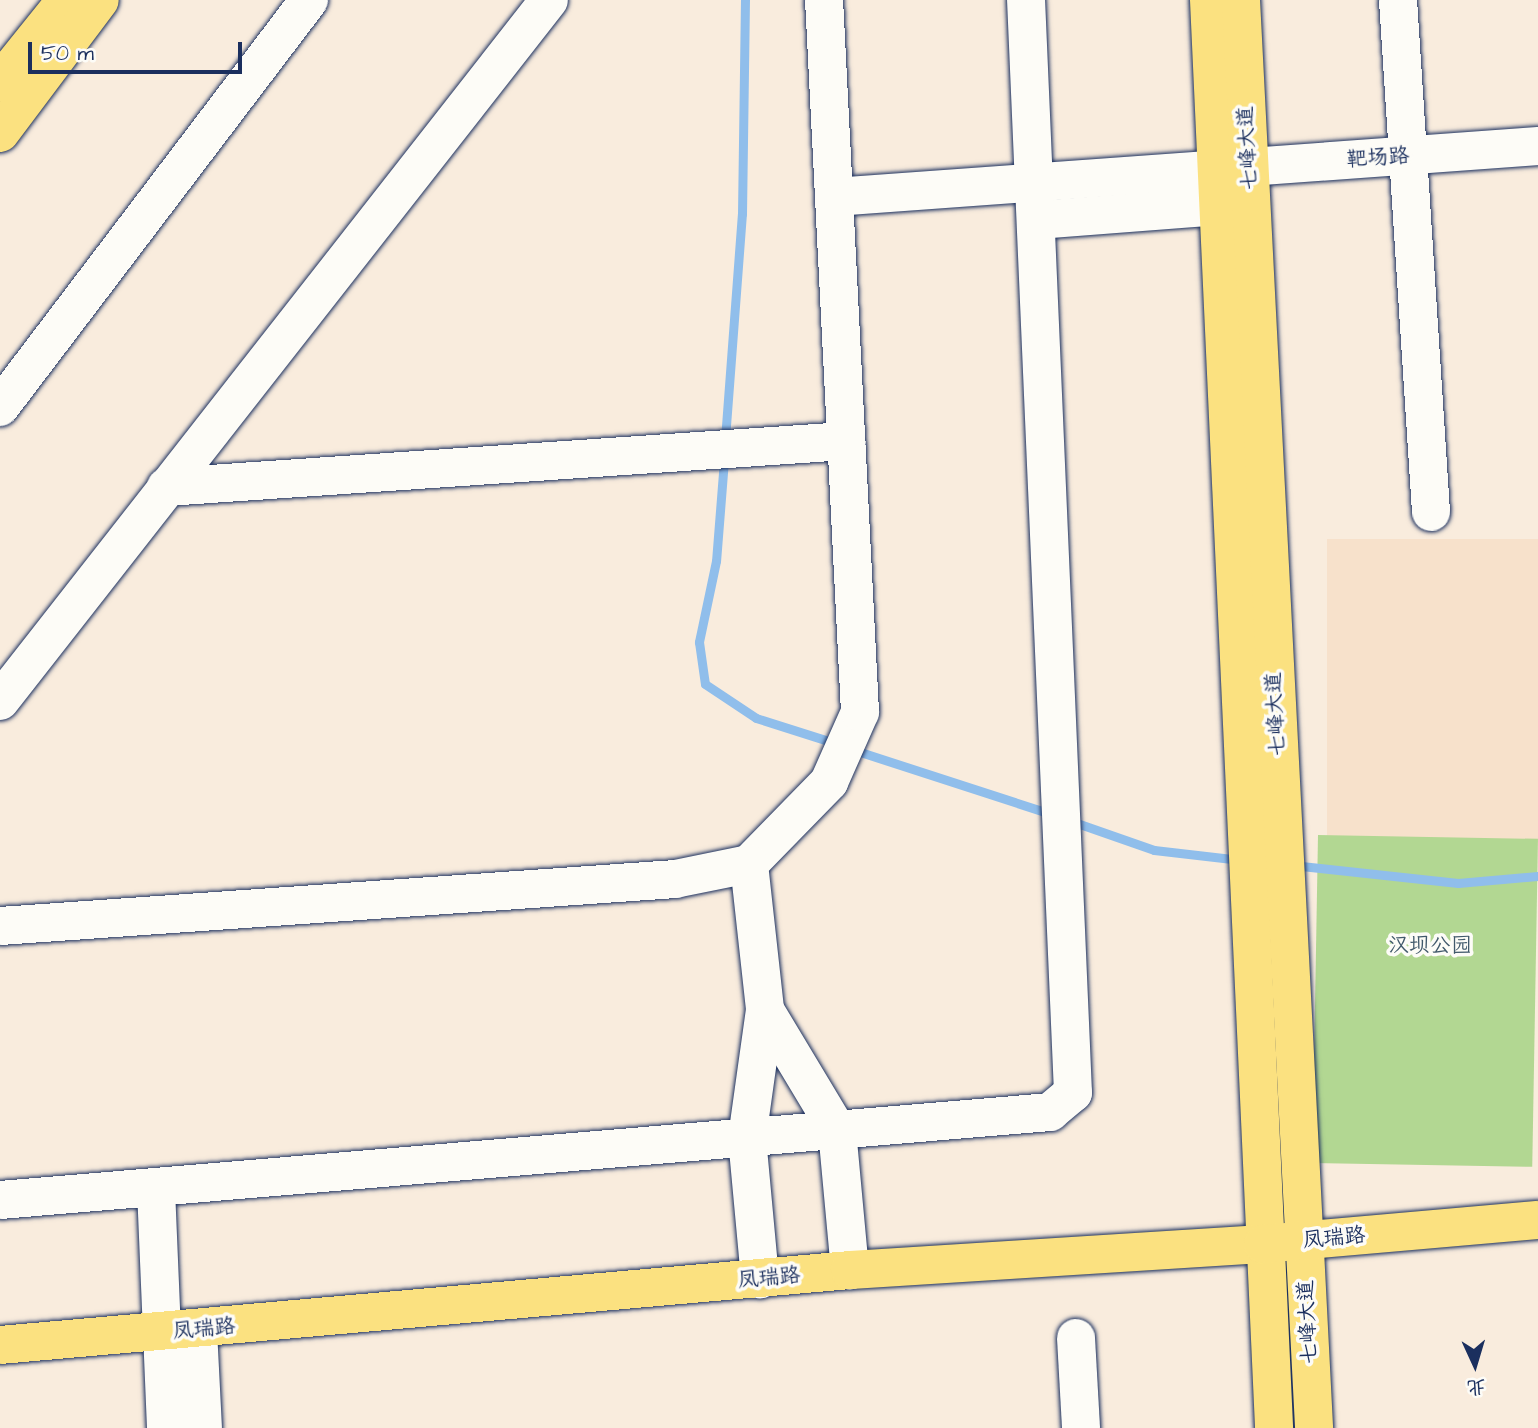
<!DOCTYPE html>
<meta charset="utf-8">
<style>
body{margin:0}
#map{position:relative;width:1538px;height:1428px;overflow:hidden;background:#f9ecdd;font-family:"Architects Daughter","LXGW WenKai TC",sans-serif}
div>[style]{position:absolute}
[style*='--x']{left:calc(var(--x)*1px);top:calc(var(--y)*1px);width:calc(var(--w)*1px);rotate:calc(var(--a)*1deg)}
.built>*{inset:0;background:#f7e1cb;transform-origin:0 0}
.green>*{inset:0;background:#b2d792;transform-origin:0 0}
.stream>*{height:9px;margin:-4.5px;padding:0 4.5px;transform-origin:4.5px;border-radius:4.5px;background:#90beeb}
.roads{filter:drop-shadow(0 0 2px #1b2f5e) drop-shadow(0 0 2px #1b2f5e)}
.minor>*{height:38px;margin:-19px;padding:0 19px;transform-origin:19px;border-radius:19px;background:#fdfcf7}
.major>*{height:38px;margin:-19px;padding:0 19px;transform-origin:19px;border-radius:19px;background:#fbe180}
span{translate:-50% -50%;white-space:nowrap;text-align:center;line-height:1.15;-webkit-text-stroke:7px #fdfcf7;paint-order:stroke}
.street-label{font-size:21px;color:#1b2f5e}
.park-label{font-size:21px;color:#41596b}
.north{position:absolute;left:1440px;top:1330px;width:70px;height:70px;-webkit-text-stroke:5px #fdfcf7;paint-order:stroke;rotate:176deg;font-size:19px;font-weight:700;line-height:28px;text-align:center;color:#1b2f5e}
.north::after{content:'';display:block;margin:auto;width:24px;height:32px;background:#1b2f5e;clip-path:polygon(50% 0,100% 100%,50% 72%,0 100%)}
.scale{position:absolute;left:28px;top:42px;width:214px;height:32px;box-sizing:border-box;border:4px solid #1b2f5e;border-top:0;padding-left:9px;font-size:21px;line-height:24px;white-space:nowrap;color:#1b2f5e;-webkit-text-stroke:5px #fdfcf7;paint-order:stroke}
</style>
<div id="map">
<div class="built">
<i style="left:1538px;top:539px;width:300px;height:211px;rotate:90deg"></i>
</div>
<div class="green">
<i style="left:1318px;top:835px;width:220px;height:328px;rotate:1deg"></i>
</div>
<div class="stream">
<i style="--x:725;--y:439;--w:226;--a:-85.7"></i>
<i style="--x:742;--y:214;--w:214;--a:-89.2"></i>
<i style="--x:724;--y:460;--w:101;--a:94.5"></i>
<i style="--x:716;--y:561;--w:83;--a:101.9"></i>
<i style="--x:699;--y:642;--w:42;--a:81.9"></i>
<i style="--x:705;--y:684;--w:61;--a:33.7"></i>
<i style="--x:756;--y:718;--w:83;--a:17.6"></i>
<i style="--x:851;--y:749;--w:210;--a:18"></i>
<i style="--x:1071;--y:821;--w:88;--a:19.3"></i>
<i style="--x:1154;--y:850;--w:87;--a:6.6"></i>
<i style="--x:1292;--y:865;--w:167;--a:6.2"></i>
<i style="--x:1458;--y:883;--w:80;--a:-5"></i>
</div>
<div class="roads">
<div class="minor">
<i style="--x:1398;--y:0;--w:513;--a:86.31"></i>
<i style="--x:834;--y:197;--w:706;--a:-4.14"></i>
<i style="--x:1037;--y:220;--w:183;--a:-4.4"></i>
<i style="--x:0;--y:407;--w:511;--a:-52.79"></i>
<i style="--x:166;--y:487;--w:682;--a:-3.87"></i>
<i style="--x:0;--y:701;--w:890;--a:-51.93"></i>
<i style="--x:749;--y:864;--w:115;--a:-45.7"></i>
<i style="--x:829;--y:782;--w:77;--a:-66.1"></i>
<i style="--x:860;--y:712;--w:713;--a:-92.89"></i>
<i style="--x:0;--y:926;--w:677;--a:-3.98"></i>
<i style="--x:675;--y:879;--w:76;--a:-11.5"></i>
<i style="--x:749;--y:864;--w:147;--a:83.7"></i>
<i style="--x:765;--y:1010;--w:129;--a:98"></i>
<i style="--x:747;--y:1138;--w:142;--a:84.7"></i>
<i style="--x:765;--y:1010;--w:140;--a:59"></i>
<i style="--x:837;--y:1130;--w:141;--a:84.7"></i>
<i style="--x:156;--y:1189;--w:239;--a:87.6"></i>
<i style="--x:0;--y:1200;--w:1054;--a:-4.79"></i>
<i style="--x:1050;--y:1112;--w:30;--a:-40"></i>
<i style="--x:1073;--y:1093;--w:1094;--a:-92.46"></i>
<i style="--x:198;--y:1330;--w:98;--a:87.1"></i>
<i style="--x:1076;--y:1338;--w:90;--a:86.8"></i>
</div>
<div class="major">
<i style="--x:1209;--y:0;--w:1429;--a:87.39"></i>
<i style="--x:1241;--y:0;--w:1430;--a:87.07"></i>
<i style="--x:0;--y:82;--w:105;--a:-51.2"></i>
<i style="--x:0;--y:133;--w:166;--a:-53.1"></i>
<i style="--x:0;--y:1345;--w:853;--a:-5.04"></i>
<i style="--x:850;--y:1270;--w:414;--a:-3.6"></i>
<i style="--x:1263;--y:1244;--w:276;--a:-5"></i>
</div>
</div>
<div class="street-label">
<span style="left:1248px;top:148px;rotate:-93deg">七峰大道</span>
<span style="left:1378px;top:158px;rotate:-4deg">靶场路</span>
<span style="left:1276px;top:714px;rotate:-93deg">七峰大道</span>
<span style="left:1334px;top:1238px;rotate:-5deg">凤瑞路</span>
<span style="left:769px;top:1278px;rotate:-5deg">凤瑞路</span>
<span style="left:1308px;top:1322px;rotate:-93deg">七峰大道</span>
<span style="left:204px;top:1329px;rotate:-5deg">凤瑞路</span>
</div>
<div class="park-label">
<span style="left:1430px;top:946px">汉坝公园</span>
</div>
<div class="north">北</div>
<div class="scale">50 m</div>
</div>
